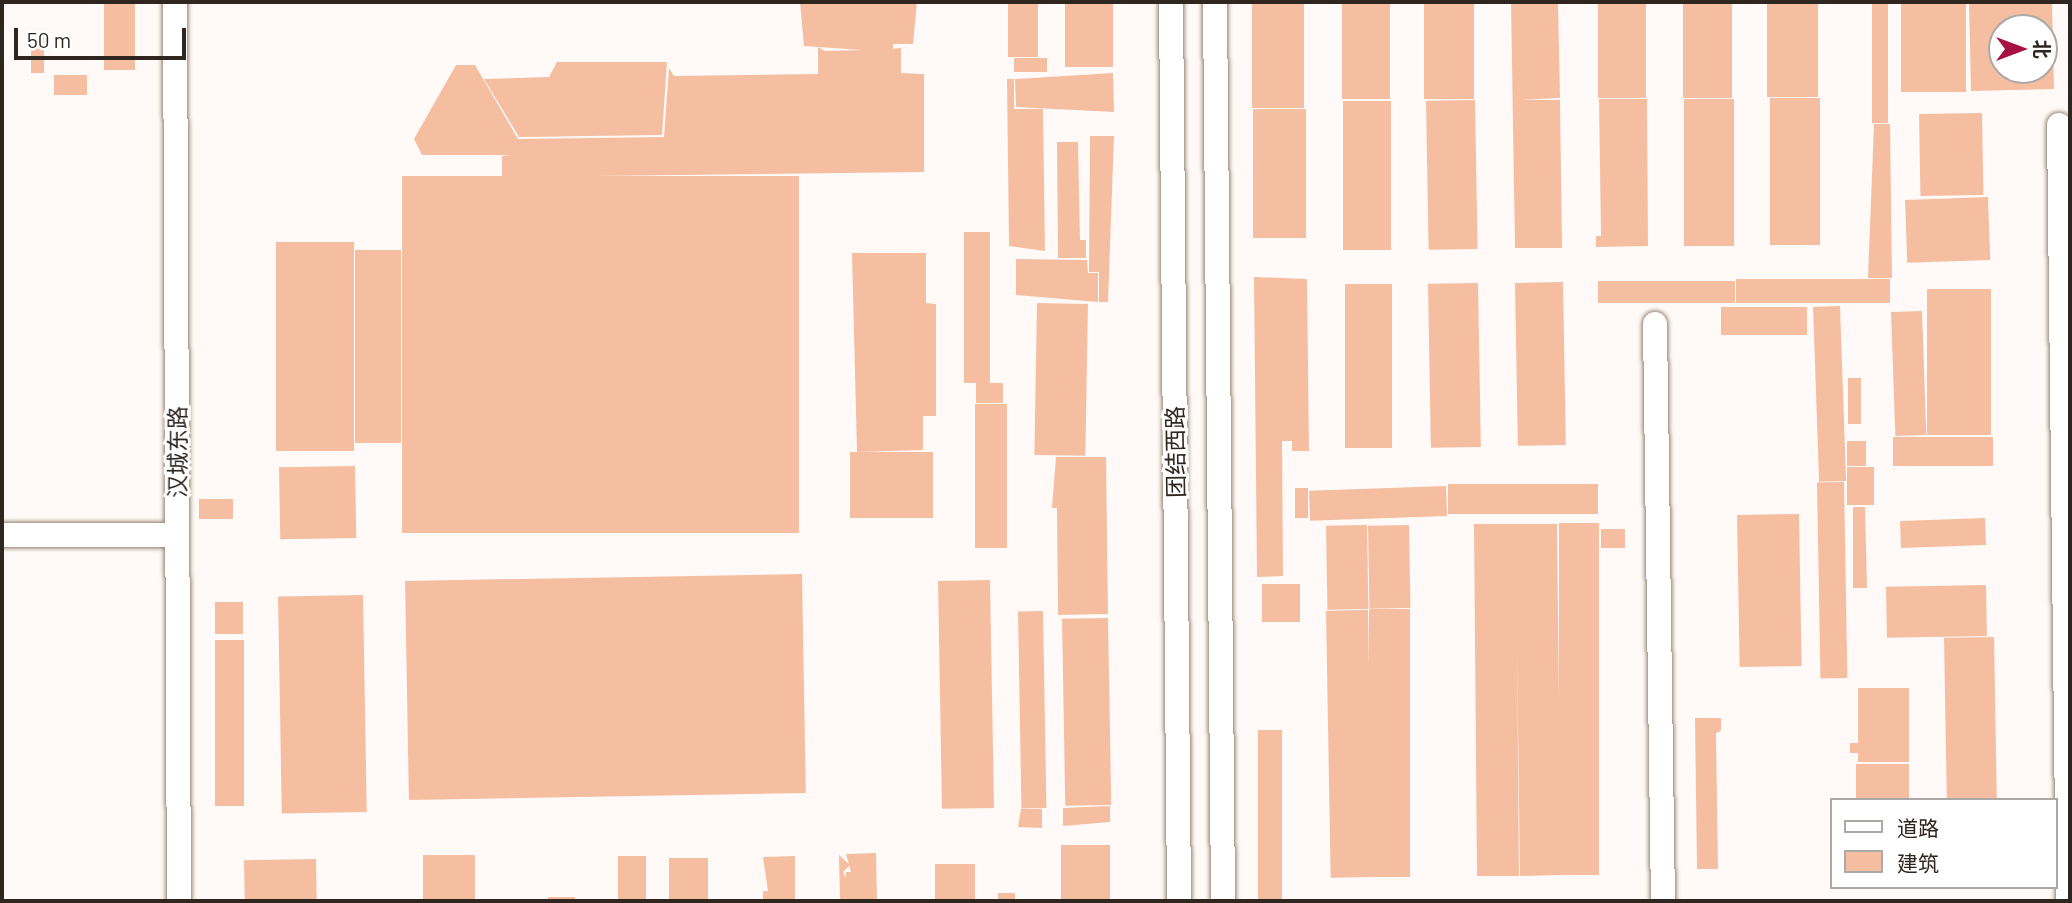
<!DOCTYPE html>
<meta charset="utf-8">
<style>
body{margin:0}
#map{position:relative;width:2072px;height:903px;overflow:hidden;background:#fffaf7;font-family:Barlow,"Noto Sans SC",sans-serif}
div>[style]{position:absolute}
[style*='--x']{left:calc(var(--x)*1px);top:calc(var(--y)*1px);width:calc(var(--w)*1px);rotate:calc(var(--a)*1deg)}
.building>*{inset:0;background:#f5bea1;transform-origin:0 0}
.roads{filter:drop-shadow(0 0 2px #988475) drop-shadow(0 0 2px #988475)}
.minor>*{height:24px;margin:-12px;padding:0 12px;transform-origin:12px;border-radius:12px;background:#fff}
span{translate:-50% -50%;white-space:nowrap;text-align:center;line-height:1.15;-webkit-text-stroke:6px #fff;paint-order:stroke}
.street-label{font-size:23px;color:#2f2620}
.frame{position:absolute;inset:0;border:4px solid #2f2620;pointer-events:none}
.legend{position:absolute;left:1830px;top:798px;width:228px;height:91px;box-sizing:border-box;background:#fff;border:2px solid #aca8a6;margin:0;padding:9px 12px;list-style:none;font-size:21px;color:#2f2620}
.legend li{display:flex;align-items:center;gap:14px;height:35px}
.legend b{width:35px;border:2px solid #aca8a6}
.north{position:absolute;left:1988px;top:14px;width:70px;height:70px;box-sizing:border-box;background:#fff;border:2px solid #aca8a6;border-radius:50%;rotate:90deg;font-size:19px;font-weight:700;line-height:28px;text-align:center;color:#2f2620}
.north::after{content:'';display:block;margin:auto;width:24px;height:32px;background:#a71043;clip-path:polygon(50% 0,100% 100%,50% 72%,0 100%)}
.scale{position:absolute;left:14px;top:28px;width:172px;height:32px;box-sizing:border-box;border:4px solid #2f2620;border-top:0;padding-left:9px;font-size:21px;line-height:24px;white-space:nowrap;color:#2f2620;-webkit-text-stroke:5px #fff;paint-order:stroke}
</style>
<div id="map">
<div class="building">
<i style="left:104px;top:2px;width:31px;height:68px"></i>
<i style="clip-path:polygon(800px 2px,917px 2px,913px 44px,893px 44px,893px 49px,913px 46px,901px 48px,901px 73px,924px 74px,924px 172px,502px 177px,502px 156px,510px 155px,422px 155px,414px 139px,456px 65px,475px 65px,518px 139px,664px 137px,669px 68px,674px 76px,818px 74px,818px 47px,825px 51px,862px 50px,804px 46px)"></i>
<i style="left:1008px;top:2px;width:30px;height:55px"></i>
<i style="left:1065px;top:2px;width:48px;height:65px"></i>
<i style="left:1252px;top:2px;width:52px;height:106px"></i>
<i style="left:1342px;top:2px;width:48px;height:97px"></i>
<i style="left:1424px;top:2px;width:50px;height:97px"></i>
<i style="clip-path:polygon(1511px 2px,1558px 2px,1560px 98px,1521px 100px,1560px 100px,1562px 248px,1515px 248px)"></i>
<i style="left:1598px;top:2px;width:48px;height:96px"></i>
<i style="left:1683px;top:2px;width:49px;height:96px"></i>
<i style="left:1767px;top:2px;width:51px;height:95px"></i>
<i style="left:1872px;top:2px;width:16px;height:121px"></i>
<i style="left:1901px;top:2px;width:65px;height:90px"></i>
<i style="clip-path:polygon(evenodd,1969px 2px,2052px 2px,2054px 89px,1971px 91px,1969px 2px,2002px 28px,2044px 28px,2044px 70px,2002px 70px,2002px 28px)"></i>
<i style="left:31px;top:37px;width:13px;height:36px"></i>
<i style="left:1014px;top:58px;width:33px;height:14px"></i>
<i style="clip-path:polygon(557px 62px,667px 62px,662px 135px,519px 137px,484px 79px,549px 77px)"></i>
<i style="clip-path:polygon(1113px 73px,1114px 112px,1016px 107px,1015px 79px)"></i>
<i style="left:54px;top:75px;width:33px;height:20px"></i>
<i style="clip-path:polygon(1007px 79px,1014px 79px,1014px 109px,1043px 109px,1045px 251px,1009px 246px)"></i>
<i style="left:1770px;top:98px;width:50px;height:147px"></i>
<i style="clip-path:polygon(1599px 99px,1647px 99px,1648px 246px,1596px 247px,1596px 236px,1601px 236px)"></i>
<i style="left:1684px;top:99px;width:50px;height:147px"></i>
<i style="left:1475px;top:100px;width:149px;height:49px;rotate:89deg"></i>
<i style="left:1343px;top:101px;width:48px;height:149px"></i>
<i style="left:1306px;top:109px;width:129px;height:53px;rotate:90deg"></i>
<i style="left:1982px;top:113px;width:82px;height:63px;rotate:89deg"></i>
<i style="clip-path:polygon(1874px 124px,1890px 124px,1892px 278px,1868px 278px)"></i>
<i style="clip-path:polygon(1090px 136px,1114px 136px,1108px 302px,1099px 302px,1099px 272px,1089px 272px)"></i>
<i style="clip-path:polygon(1057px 142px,1078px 142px,1080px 240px,1086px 240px,1086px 258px,1058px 258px)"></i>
<i style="left:799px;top:176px;width:357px;height:397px;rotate:90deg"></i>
<i style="left:1988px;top:197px;width:63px;height:83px;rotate:88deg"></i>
<i style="left:964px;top:232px;width:26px;height:151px"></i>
<i style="left:354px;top:242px;width:209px;height:78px;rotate:90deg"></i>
<i style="left:355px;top:250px;width:46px;height:193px"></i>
<i style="clip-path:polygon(852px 253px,926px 253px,926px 303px,936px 304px,936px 416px,923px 416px,923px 450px,857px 452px)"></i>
<i style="clip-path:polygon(1016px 259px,1087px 260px,1088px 273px,1098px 273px,1098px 302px,1016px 295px)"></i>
<i style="clip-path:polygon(1254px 277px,1307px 279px,1309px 451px,1292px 451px,1292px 441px,1282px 441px,1283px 576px,1257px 577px)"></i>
<i style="left:1890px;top:279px;width:24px;height:154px;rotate:90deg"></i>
<i style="left:1735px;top:281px;width:22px;height:137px;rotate:90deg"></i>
<i style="left:1563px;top:282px;width:163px;height:48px;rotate:89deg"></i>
<i style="left:1478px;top:283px;width:164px;height:50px;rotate:89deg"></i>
<i style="left:1345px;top:284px;width:47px;height:164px"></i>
<i style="left:1991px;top:289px;width:146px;height:64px;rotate:90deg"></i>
<i style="left:1037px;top:303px;width:51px;height:152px;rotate:1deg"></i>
<i style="left:1840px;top:306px;width:175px;height:27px;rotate:88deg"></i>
<i style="left:1721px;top:307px;width:86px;height:28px"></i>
<i style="left:1922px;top:311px;width:124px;height:31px;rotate:88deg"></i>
<i style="left:1848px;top:378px;width:13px;height:46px"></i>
<i style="left:976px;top:383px;width:27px;height:20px"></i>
<i style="left:975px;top:404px;width:32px;height:144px"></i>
<i style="left:1993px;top:437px;width:29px;height:100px;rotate:90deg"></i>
<i style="left:1847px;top:441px;width:19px;height:25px"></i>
<i style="left:933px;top:452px;width:66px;height:83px;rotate:90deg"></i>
<i style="clip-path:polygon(1056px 457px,1106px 457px,1108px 614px,1058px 615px,1057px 508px,1052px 508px)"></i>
<i style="left:355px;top:466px;width:72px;height:76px;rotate:89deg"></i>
<i style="left:1847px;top:467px;width:27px;height:38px"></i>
<i style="left:1844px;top:482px;width:196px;height:27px;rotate:89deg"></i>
<i style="left:1598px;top:484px;width:30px;height:150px;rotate:90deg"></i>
<i style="left:1446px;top:486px;width:30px;height:137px;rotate:88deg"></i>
<i style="left:1295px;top:488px;width:13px;height:30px"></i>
<i style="left:199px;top:499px;width:34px;height:20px"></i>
<i style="clip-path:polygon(1853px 507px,1865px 507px,1867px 588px,1853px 588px)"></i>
<i style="left:1799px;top:514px;width:152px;height:62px;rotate:89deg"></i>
<i style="left:1985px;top:518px;width:27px;height:85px;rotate:88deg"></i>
<i style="left:1559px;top:523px;width:40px;height:352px"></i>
<i style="clip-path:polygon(1474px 524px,1557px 524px,1561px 875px,1520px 876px,1517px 648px,1519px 876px,1477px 876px)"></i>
<i style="left:1367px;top:525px;width:84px;height:41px;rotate:89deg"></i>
<i style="left:1409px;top:525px;width:83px;height:41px;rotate:89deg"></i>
<i style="left:1601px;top:529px;width:24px;height:19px"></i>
<i style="left:802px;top:574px;width:219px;height:397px;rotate:89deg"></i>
<i style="left:990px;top:580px;width:228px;height:52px;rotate:89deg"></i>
<i style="left:1300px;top:584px;width:38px;height:38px;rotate:90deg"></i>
<i style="left:1986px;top:585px;width:51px;height:100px;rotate:89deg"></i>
<i style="left:363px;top:595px;width:217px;height:85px;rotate:89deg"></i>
<i style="left:243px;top:602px;width:32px;height:28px;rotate:90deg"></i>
<i style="left:1410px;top:609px;width:268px;height:41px;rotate:90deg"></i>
<i style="left:1368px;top:610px;width:267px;height:42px;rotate:89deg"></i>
<i style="left:1043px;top:611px;width:197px;height:25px;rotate:89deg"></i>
<i style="left:1108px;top:618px;width:187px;height:46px;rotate:89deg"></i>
<i style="left:1994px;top:637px;width:163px;height:50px;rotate:89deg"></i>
<i style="left:215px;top:640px;width:29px;height:166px"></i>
<i style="clip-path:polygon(1858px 688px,1909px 688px,1909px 762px,1858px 762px,1858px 753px,1850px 753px,1850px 743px,1858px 743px)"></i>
<i style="clip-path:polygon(1695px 718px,1721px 718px,1721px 731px,1716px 733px,1718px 869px,1697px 869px)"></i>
<i style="left:1258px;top:730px;width:24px;height:171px"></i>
<i style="left:1909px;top:764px;width:36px;height:53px;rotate:90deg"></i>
<i style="clip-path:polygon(1110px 806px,1110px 822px,1063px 826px,1063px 808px)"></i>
<i style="clip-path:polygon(1021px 809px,1042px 809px,1042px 828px,1018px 827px)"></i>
<i style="left:1110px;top:845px;width:56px;height:49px;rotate:90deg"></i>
<i style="clip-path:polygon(876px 853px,877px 901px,846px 901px,846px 872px,851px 872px,846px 854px)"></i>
<i style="left:423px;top:855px;width:52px;height:46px"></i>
<i style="clip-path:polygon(839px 855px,850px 865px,843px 872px,849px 884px,845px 901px,840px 901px)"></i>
<i style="left:618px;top:856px;width:28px;height:45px"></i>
<i style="clip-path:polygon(795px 856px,795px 901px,763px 901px,763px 891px,768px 891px,763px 857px)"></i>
<i style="left:669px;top:858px;width:39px;height:43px"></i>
<i style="left:316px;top:859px;width:42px;height:72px;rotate:89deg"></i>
<i style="left:935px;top:864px;width:40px;height:37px"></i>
<i style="left:998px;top:893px;width:17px;height:8px"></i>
<i style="left:548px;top:897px;width:27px;height:4px"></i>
</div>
<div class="roads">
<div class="minor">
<i style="--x:175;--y:2;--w:899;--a:89.75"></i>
<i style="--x:1171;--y:2;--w:899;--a:89.49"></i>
<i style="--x:1215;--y:2;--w:899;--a:89.49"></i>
<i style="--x:2059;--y:125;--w:776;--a:89.34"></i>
<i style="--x:1655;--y:324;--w:577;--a:89.21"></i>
<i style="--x:2;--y:535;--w:175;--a:0"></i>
</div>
</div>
<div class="street-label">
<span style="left:177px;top:452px;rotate:-90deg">汉城东路</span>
<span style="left:1175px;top:452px;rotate:-91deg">团结西路</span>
</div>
<div class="frame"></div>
<ul class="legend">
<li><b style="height:9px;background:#fff"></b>道路</li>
<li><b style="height:19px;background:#f5bea1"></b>建筑</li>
</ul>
<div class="north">北</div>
<div class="scale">50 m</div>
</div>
